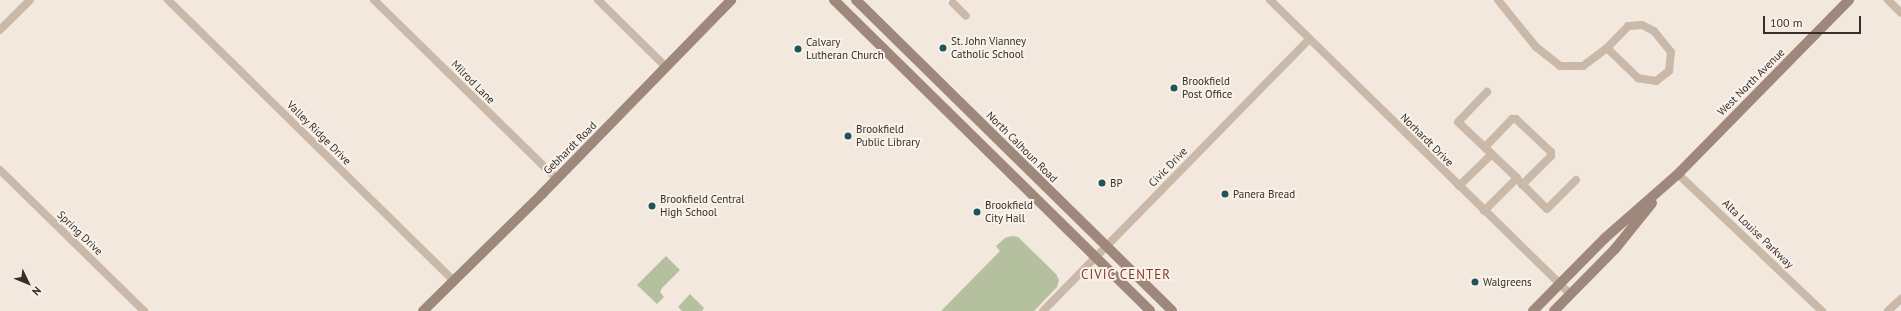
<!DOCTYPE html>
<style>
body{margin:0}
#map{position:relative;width:1901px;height:311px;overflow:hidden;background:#f2e8dd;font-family:"PT Sans",sans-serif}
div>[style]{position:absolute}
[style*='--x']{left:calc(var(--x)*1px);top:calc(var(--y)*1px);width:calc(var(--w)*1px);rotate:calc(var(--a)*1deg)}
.green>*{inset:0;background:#b5c19e}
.street>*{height:8px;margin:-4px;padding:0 4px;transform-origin:4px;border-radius:4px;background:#cab8a9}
.secondary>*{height:10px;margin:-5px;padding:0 5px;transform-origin:5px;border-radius:5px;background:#9e877b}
.dots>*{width:11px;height:11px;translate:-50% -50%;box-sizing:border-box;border:2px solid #f9f2ea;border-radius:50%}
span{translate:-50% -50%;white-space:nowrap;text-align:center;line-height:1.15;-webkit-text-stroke:4px #f9f2ea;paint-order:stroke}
.poi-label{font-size:11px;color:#372d29}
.left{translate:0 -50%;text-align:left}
.street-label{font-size:11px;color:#372d29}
.quarter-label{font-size:13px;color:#843a24;letter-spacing:1px}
.north{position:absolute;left:8px;top:263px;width:40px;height:40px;-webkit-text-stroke:3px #f9f2ea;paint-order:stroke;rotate:133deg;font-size:11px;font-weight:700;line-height:16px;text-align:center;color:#372d29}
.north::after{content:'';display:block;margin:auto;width:14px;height:18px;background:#372d29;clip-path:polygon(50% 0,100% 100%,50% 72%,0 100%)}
.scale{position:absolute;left:1763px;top:16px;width:98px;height:18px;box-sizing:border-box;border:2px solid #372d29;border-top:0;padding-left:5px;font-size:12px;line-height:14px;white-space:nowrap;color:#372d29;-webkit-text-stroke:3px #f9f2ea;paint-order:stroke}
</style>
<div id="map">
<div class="green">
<i style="clip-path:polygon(1012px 236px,1018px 237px,1056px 274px,1059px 280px,1057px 287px,1034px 311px,941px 311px,1000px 251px,996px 246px,1005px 238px)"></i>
<i style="clip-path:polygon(666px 256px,680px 270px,662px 288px,660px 292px,664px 297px,657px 304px,637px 285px)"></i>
<i style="clip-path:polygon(690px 294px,704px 308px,702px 311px,682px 311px,678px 307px)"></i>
</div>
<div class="street">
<i style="--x:168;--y:0;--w:401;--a:44.5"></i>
<i style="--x:374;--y:0;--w:256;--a:44.4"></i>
<i style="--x:598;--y:0;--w:95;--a:44.6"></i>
<i style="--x:1270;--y:0;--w:420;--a:44.4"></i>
<i style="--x:1498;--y:0;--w:60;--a:51"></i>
<i style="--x:1536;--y:47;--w:31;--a:38"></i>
<i style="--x:1560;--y:66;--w:23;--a:0"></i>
<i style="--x:1583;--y:66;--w:30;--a:-37"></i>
<i style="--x:1888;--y:0;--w:18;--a:45"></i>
<i style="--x:953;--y:3;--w:18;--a:45"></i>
<i style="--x:1642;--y:25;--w:13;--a:27"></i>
<i style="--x:1654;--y:31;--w:27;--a:51"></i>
<i style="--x:1671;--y:52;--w:19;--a:96"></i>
<i style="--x:1669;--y:71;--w:16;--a:142"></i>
<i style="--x:1656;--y:81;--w:18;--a:-171"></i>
<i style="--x:1638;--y:78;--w:43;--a:-135.9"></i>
<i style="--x:1607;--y:48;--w:30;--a:-46"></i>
<i style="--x:1628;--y:26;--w:14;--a:-4"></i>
<i style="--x:0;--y:30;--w:42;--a:-45"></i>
<i style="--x:1485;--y:147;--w:39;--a:-46"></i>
<i style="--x:1512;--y:119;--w:4;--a:0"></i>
<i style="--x:1516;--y:119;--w:48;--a:43.3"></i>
<i style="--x:1551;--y:152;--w:4;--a:90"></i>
<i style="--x:1551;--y:156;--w:41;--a:135"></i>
<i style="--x:0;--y:170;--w:202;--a:44.4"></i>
<i style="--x:1678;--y:174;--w:199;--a:43.6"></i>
<i style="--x:1520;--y:182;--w:38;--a:45"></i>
<i style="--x:1547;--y:209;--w:41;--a:-45"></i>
<i style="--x:1459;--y:186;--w:46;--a:-44.1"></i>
<i style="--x:1484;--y:211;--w:47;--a:-45"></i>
<i style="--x:1517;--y:178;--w:81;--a:-136.5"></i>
<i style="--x:1458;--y:122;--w:42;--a:-46"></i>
<i style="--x:1043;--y:311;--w:380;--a:-45.6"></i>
<i style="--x:1888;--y:311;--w:18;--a:-43"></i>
</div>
<div class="secondary">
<i style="--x:834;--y:0;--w:443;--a:44.5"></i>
<i style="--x:856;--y:0;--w:443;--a:44.5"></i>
<i style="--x:423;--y:311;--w:167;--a:-44.5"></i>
<i style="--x:542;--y:194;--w:271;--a:-45.7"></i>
<i style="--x:1533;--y:311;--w:103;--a:-45.4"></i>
<i style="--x:1605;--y:238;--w:97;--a:-41.2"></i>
<i style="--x:1678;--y:174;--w:244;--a:-45.5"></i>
<i style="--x:1554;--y:311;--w:87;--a:-45.5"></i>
<i style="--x:1615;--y:249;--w:59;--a:-51.2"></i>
</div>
<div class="dots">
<i style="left:943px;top:48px;background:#1f5558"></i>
<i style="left:798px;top:49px;background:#1f5558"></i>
<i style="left:1174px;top:88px;background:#1f5558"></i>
<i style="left:848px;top:136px;background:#1f5558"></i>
<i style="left:1102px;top:183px;background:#1f5558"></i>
<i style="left:1225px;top:194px;background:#1f5558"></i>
<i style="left:652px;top:206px;background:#1f5558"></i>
<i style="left:977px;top:212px;background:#1f5558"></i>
<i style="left:1475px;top:282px;background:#1f5558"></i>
</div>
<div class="poi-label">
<span class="left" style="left:951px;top:48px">St. John Vianney<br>Catholic School</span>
<span class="left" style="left:806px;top:49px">Calvary<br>Lutheran Church</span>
<span class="left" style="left:1182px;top:88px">Brookfield<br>Post Office</span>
<span class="left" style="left:856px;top:136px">Brookfield<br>Public Library</span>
<span class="left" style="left:1110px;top:183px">BP</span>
<span class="left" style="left:1233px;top:194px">Panera Bread</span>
<span class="left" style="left:660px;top:206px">Brookfield Central<br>High School</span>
<span class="left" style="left:985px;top:212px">Brookfield<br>City Hall</span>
<span class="left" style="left:1483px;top:282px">Walgreens</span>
</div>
<div class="street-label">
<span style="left:473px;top:82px;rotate:45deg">Milrod Lane</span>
<span style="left:1751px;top:82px;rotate:-45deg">West North Avenue</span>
<span style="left:319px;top:133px;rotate:45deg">Valley Ridge Drive</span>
<span style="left:1427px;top:140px;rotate:45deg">Norhardt Drive</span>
<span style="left:1022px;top:147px;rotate:45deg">North Calhoun Road</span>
<span style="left:570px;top:148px;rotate:-45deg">Gebhardt Road</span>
<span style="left:1168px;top:167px;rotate:-46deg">Civic Drive</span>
<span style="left:80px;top:233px;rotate:44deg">Spring Drive</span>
<span style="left:1758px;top:234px;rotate:44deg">Alta Louise Parkway</span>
</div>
<div class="quarter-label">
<span style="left:1126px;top:275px">CIVIC CENTER</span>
</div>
<div class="north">N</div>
<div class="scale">100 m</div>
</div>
